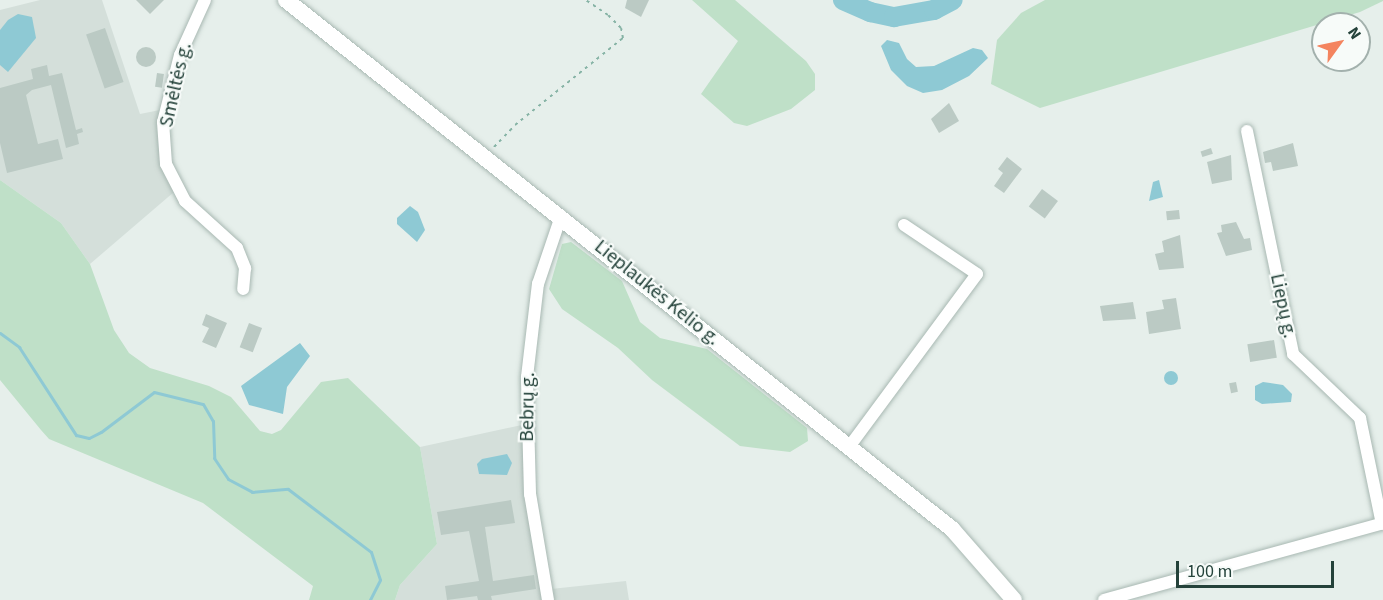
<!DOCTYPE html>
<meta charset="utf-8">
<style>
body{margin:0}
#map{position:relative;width:1383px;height:600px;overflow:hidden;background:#e6efeb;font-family:"Source Sans 3",sans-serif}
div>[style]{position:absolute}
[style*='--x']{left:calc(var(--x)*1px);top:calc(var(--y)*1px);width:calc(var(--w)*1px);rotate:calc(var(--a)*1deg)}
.built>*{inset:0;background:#d4dfda}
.green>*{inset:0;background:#bfe0c8}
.water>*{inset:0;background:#8ec9d4}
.round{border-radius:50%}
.stream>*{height:3px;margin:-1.5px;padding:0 1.5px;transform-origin:1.5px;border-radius:1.5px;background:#8ec9d4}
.river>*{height:20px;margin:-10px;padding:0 10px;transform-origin:10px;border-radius:10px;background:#8ec9d4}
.building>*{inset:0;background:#bbcac4;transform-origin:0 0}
.path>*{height:2px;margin-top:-1px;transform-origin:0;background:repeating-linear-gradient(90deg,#86b3a5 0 3px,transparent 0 7.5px)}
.roads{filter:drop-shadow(0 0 2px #a8b8b2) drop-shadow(0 0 2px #a8b8b2)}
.street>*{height:12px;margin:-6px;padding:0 6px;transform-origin:6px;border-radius:6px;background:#fff}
.secondary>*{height:16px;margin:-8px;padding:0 8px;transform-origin:8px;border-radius:8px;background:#fff}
span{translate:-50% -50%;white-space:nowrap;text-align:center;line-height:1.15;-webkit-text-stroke:4.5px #f7fbf9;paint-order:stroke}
.street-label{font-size:20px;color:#24423a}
.north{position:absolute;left:1311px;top:12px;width:60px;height:60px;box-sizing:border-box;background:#f7fbf9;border:2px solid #a3b1ad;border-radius:50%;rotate:57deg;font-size:16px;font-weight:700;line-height:24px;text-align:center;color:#24423a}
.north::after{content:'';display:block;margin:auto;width:21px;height:27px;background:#f4845f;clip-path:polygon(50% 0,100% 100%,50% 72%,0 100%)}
.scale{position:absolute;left:1176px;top:561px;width:158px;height:27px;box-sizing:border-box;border:3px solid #24423a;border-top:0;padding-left:8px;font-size:18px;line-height:21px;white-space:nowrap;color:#24423a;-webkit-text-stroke:4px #f7fbf9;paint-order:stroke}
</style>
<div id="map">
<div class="built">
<i style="clip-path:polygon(40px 0,102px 0,140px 114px,160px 110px,166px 175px,174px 192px,90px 264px,61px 223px,0 180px,0 10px)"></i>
<i style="clip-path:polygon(531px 423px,532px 464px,551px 589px,626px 581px,629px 600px,395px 600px,400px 585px,437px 544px,420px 447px)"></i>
</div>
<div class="green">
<i style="clip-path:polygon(692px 0,735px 0,806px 61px,815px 74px,815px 90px,791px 109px,747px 126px,734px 123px,701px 94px,738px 41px)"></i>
<i style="clip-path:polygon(1045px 0,1383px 0,1383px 1px,1360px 12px,1040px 108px,991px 84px,997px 40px,1021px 13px)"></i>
<i style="clip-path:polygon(0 180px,61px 223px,90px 264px,114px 330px,129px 353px,150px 368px,209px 386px,231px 397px,260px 431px,272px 434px,281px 430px,321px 382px,348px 378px,420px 447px,437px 544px,400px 585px,395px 600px,309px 600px,313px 586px,203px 503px,49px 439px,41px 430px,0 380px)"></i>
<i style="clip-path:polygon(571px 242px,622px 281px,640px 322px,660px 338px,707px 349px,807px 428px,808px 441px,790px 452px,740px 446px,652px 380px,618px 348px,562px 309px,549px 289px,562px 244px)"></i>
</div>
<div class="water">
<i style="clip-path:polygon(18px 14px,32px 17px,36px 38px,8px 72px,0 65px,0 30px,8px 20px)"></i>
<i style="clip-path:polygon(887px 40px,899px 43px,907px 59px,916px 67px,934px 66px,973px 48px,982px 50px,988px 58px,969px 76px,942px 90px,923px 93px,907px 86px,891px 70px,881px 46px)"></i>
<i style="clip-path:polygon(1159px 180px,1163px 197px,1149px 201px,1153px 182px)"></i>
<i style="clip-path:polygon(410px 206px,418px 212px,425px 230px,417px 242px,397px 224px,397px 218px)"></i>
<i style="clip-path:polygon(300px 343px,310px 356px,287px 387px,283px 414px,249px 405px,241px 386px)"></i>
<i class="round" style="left:1164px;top:371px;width:14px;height:14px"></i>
<i style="clip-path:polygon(1263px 382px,1283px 385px,1292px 394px,1291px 402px,1262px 404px,1255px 400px,1255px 386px)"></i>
<i style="clip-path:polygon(507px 454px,512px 463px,507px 475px,479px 474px,477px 464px,482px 459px)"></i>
</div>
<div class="stream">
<i style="--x:0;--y:333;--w:24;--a:36"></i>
<i style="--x:19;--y:347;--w:105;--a:57.1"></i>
<i style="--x:76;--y:435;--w:13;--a:13"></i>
<i style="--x:89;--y:438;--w:13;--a:-27"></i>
<i style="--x:101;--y:432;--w:66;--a:-37"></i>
<i style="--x:154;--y:392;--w:50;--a:13.8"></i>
<i style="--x:203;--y:404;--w:20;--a:60"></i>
<i style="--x:213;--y:421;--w:37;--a:88"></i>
<i style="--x:214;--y:458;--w:25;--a:56"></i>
<i style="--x:228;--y:479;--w:27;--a:28"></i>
<i style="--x:252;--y:492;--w:36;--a:-5"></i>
<i style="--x:288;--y:489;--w:104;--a:37.2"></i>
<i style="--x:371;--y:552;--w:29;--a:72"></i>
<i style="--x:380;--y:580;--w:22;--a:117"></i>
</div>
<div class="river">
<i style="--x:843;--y:0;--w:30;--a:24"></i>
<i style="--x:870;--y:12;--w:25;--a:12"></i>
<i style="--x:894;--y:17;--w:41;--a:-9.9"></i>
<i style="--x:934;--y:10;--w:21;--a:-28"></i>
</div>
<div class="building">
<i style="clip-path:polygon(136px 0,164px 0,150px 14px)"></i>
<i style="clip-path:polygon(627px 0,649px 0,641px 17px,625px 8px)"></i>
<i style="left:105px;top:28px;width:57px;height:20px;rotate:71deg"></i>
<i class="round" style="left:136px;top:47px;width:20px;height:20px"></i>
<i style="clip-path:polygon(47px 65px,49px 76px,62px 73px,76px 130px,82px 128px,83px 132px,77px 134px,79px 144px,66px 148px,51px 85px,32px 90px,26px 95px,38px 144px,58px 139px,63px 159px,7px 173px,0 143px,0 88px,33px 79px,31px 69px)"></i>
<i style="left:157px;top:73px;width:7px;height:14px;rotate:8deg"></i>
<i style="clip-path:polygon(949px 103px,959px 121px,939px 133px,931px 119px)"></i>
<i style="clip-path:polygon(1293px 143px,1298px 166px,1273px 171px,1271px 162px,1265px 163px,1263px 152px)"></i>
<i style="left:1211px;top:148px;width:6px;height:11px;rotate:72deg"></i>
<i style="clip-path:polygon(1231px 155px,1232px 180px,1212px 184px,1207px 162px)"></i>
<i style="clip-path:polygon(1007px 157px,1022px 169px,1004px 193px,994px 186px,1003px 173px,998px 169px)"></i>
<i style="left:1042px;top:189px;width:20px;height:22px;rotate:37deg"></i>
<i style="left:1179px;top:210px;width:9px;height:13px;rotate:84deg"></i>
<i style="clip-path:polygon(1236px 222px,1244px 239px,1250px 238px,1252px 250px,1226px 256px,1217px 233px,1222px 232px,1221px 225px)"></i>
<i style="clip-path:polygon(1180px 235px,1184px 268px,1159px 270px,1155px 254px,1164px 252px,1162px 241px)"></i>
<i style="clip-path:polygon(1176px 298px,1181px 329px,1149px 334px,1146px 312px,1164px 309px,1162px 300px)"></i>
<i style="clip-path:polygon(1133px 302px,1136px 319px,1103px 321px,1100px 306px)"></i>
<i style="clip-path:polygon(206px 314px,227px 323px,216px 348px,202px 342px,209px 328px,202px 325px)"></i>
<i style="left:249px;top:323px;width:14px;height:26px;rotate:21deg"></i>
<i style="left:1274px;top:340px;width:18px;height:27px;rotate:81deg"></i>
<i style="left:1236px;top:382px;width:10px;height:7px;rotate:79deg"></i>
<i style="clip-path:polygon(511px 500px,515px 523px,485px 527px,493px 581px,534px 575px,536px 589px,491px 596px,492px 600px,478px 600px,477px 596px,447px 600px,445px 586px,479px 581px,469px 531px,441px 535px,437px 512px)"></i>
</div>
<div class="path">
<i style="--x:494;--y:147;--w:30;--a:-46"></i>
<i style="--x:515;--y:125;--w:139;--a:-38.9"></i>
<i style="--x:623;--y:38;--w:10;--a:-101"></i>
<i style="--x:621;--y:28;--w:18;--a:-135"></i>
<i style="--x:608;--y:15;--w:27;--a:-146"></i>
</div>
<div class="roads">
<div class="street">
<i style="--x:205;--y:0;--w:60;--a:114.4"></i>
<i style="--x:180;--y:55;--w:69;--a:104.2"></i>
<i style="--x:163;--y:122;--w:42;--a:85.9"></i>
<i style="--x:166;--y:164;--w:42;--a:62.8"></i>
<i style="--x:185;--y:201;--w:70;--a:42.1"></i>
<i style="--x:237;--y:248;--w:22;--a:68"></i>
<i style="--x:245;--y:268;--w:21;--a:95"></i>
<i style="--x:1247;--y:131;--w:228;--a:78.3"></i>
<i style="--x:1293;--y:354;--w:93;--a:43.7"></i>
<i style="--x:1360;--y:418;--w:108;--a:78.3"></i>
<i style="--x:849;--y:447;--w:215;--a:-53.5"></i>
<i style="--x:977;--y:274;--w:88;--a:-146.1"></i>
<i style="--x:548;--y:600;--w:108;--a:-99.6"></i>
<i style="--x:530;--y:494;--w:117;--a:-91.5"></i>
<i style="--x:527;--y:377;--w:94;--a:-83.3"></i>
<i style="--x:538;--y:284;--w:72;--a:-71.3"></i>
<i style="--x:1104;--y:600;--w:289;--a:-15.4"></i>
</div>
<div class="secondary">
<i style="--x:286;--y:0;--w:851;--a:38.46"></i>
<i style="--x:952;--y:529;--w:94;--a:48.9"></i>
</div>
</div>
<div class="street-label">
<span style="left:176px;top:85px;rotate:-77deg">Smėltės g.</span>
<span style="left:657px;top:293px;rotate:39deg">Lieplaukės Kelio g.</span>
<span style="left:1283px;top:306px;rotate:78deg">Liepų g.</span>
<span style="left:528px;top:407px;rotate:-89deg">Bebrų g.</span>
</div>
<div class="north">N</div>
<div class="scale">100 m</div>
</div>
